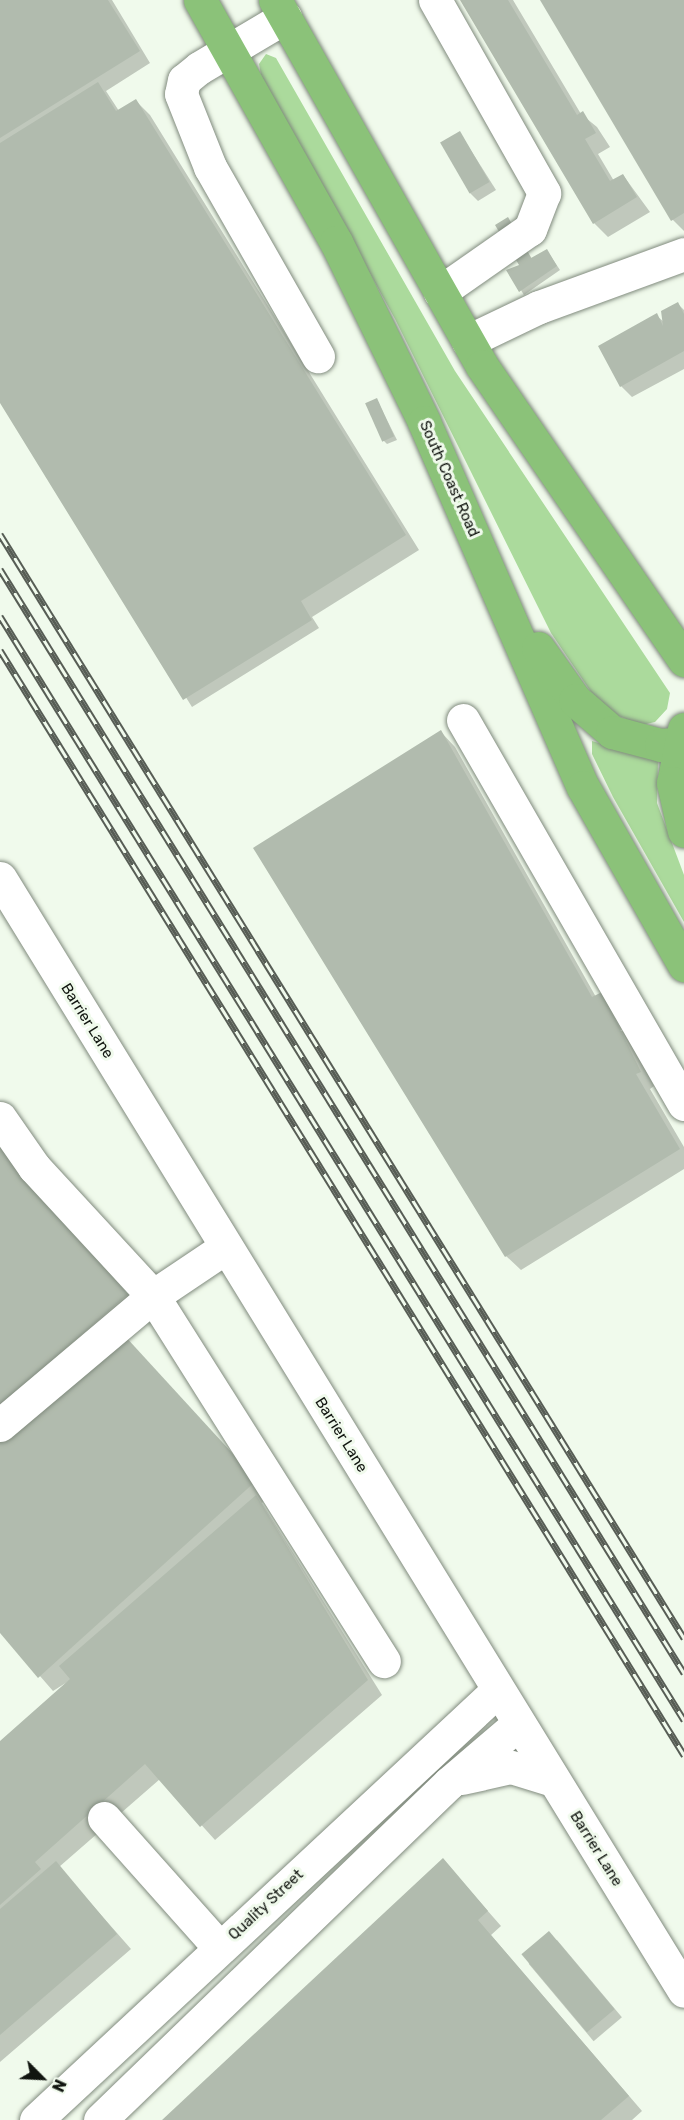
<!DOCTYPE html>
<style>
body{margin:0}
#map{position:relative;width:684px;height:2120px;overflow:hidden;background:#f0faec;font-family:Rubik,sans-serif}
div>[style]{position:absolute}
[style*='--x']{left:calc(var(--x)*1px);top:calc(var(--y)*1px);width:calc(var(--w)*1px);rotate:calc(var(--a)*1deg)}
.green>*{inset:0;background:#abda9c}
.shadow>*{inset:0;background:#0003;transform-origin:0 0}
.building>*{inset:0;background:#b1bbae;transform-origin:0 0}
.roads{filter:drop-shadow(0 0 2px #818b7e) drop-shadow(0 0 2px #818b7e)}
.minor>*{height:33px;margin:-16.5px;padding:0 16.5px;transform-origin:16.5px;border-radius:16.5px;background:#fff}
.highway>*{height:33px;margin:-16.5px;padding:0 16.5px;transform-origin:16.5px;border-radius:16.5px;background:#8bc279}
.rail>*{height:7px;margin-top:-3.5px;transform-origin:0;background:repeating-linear-gradient(90deg,#f0faec 0 14px,#575d55 0 28px);box-sizing:border-box;border-block:2px solid #575d55}
span{translate:-50% -50%;white-space:nowrap;text-align:center;line-height:1.15;-webkit-text-stroke:6px #f0faec;paint-order:stroke}
.street-label{font-size:15px;color:#111510}
.north{position:absolute;left:12px;top:2048px;width:60px;height:60px;-webkit-text-stroke:4px #f0faec;paint-order:stroke;rotate:114deg;font-size:16px;font-weight:700;line-height:24px;text-align:center;color:#111510}
.north::after{content:'';display:block;margin:auto;width:21px;height:27px;background:#111510;clip-path:polygon(50% 0,100% 100%,50% 72%,0 100%)}
</style>
<div id="map">
<div class="green">
<i style="clip-path:polygon(266px 54px,276px 58px,455px 371px,670px 693px,667px 709px,655px 722px,642px 725px,616px 715px,591px 692px,551px 633px,395px 319px,261px 75px,259px 64px)"></i>
<i style="clip-path:polygon(592px 741px,658px 761px,657px 803px,684px 875px,684px 922px,613px 797px,592px 754px)"></i>
</div>
<div class="shadow">
<i style="clip-path:polygon(0 0,112px 0,150px 63px,106px 91px,119px 111px,136px 101px,150px 115px,419px 550px,312px 617px,319px 628px,192px 707px,0 400px)"></i>
<i style="clip-path:polygon(461px 0,513px 0,581px 114px,597px 127px,610px 147px,598px 154px,614px 181px,623px 175px,650px 212px,608px 237px,594px 223px)"></i>
<i style="clip-path:polygon(541px 0,684px 0,684px 231px,673px 220px)"></i>
<i style="clip-path:polygon(460px 133px,496px 190px,478px 201px,470px 193px)"></i>
<i style="clip-path:polygon(511px 223px,532px 259px,550px 255px,560px 270px,524px 295px,509px 271px,521px 266px)"></i>
<i style="clip-path:polygon(678px 304px,684px 310px,684px 369px,632px 397px,621px 386px,656px 315px,665px 323px)"></i>
<i style="clip-path:polygon(377px 400px,397px 440px,387px 444px,383px 440px)"></i>
<i style="clip-path:polygon(441px 732px,455px 747px,596px 997px,602px 994px,623px 1029px,618px 1031px,624px 1031px,635px 1048px,654px 1086px,650px 1089px,684px 1147px,684px 1169px,521px 1270px,506px 1256px)"></i>
<i style="clip-path:polygon(0 1146px,141px 1310px,0 1433px)"></i>
<i style="clip-path:polygon(124px 1337px,270px 1495px,262px 1503px,382px 1695px,215px 1840px,160px 1779px,59px 1867px,131px 1949px,0 2062px,0 1742px,72px 1679px,53px 1691px,0 1630px,0 1444px)"></i>
<i style="clip-path:polygon(443px 1860px,501px 1926px,491px 1935px,642px 2111px,632px 2120px,164px 2120px)"></i>
<i style="left:557px;top:1940px;width:101px;height:37px;rotate:50deg"></i>
</div>
<div class="building">
<i style="clip-path:polygon(0 0,108px 0,140px 51px,0 138px)"></i>
<i style="clip-path:polygon(460px 0,508px 0,577px 115px,583px 111px,596px 133px,585px 139px,610px 181px,623px 174px,637px 197px,593px 224px)"></i>
<i style="clip-path:polygon(540px 0,684px 0,684px 213px,671px 221px)"></i>
<i style="clip-path:polygon(98px 82px,116px 111px,136px 99px,406px 535px,301px 601px,312px 620px,183px 700px,0 403px,0 143px)"></i>
<i style="left:460px;top:131px;width:59px;height:23px;rotate:60deg"></i>
<i style="clip-path:polygon(508px 217px,531px 258px,547px 249px,557px 266px,519px 292px,506px 270px,519px 265px,495px 225px)"></i>
<i style="clip-path:polygon(678px 302px,684px 314px,684px 351px,620px 387px,598px 346px,657px 313px,663px 326px,661px 311px)"></i>
<i style="left:377px;top:398px;width:42px;height:13px;rotate:66deg"></i>
<i style="clip-path:polygon(441px 730px,592px 997px,602px 992px,641px 1072px,636px 1074px,680px 1149px,505px 1257px,253px 848px)"></i>
<i style="clip-path:polygon(0 1146px,128px 1294px,0 1406px)"></i>
<i style="clip-path:polygon(124px 1335px,257px 1480px,38px 1678px,0 1633px,0 1442px)"></i>
<i style="clip-path:polygon(256px 1495px,368px 1680px,200px 1827px,145px 1764px,35px 1862px,41px 1869px,0 1905px,0 1741px,70px 1679px,59px 1666px)"></i>
<i style="clip-path:polygon(443px 1858px,488px 1911px,478px 1920px,629px 2096px,601px 2120px,162px 2120px)"></i>
<i style="clip-path:polygon(56px 1861px,117px 1934px,0 2035px,0 1909px)"></i>
<i style="left:549px;top:1931px;width:102px;height:36px;rotate:50deg"></i>
</div>
<div class="roads">
<div class="minor">
<i style="--x:435;--y:0;--w:222;--a:60.5"></i>
<i style="--x:544;--y:193;--w:39;--a:111"></i>
<i style="--x:530;--y:229;--w:110;--a:145"></i>
<i style="--x:285;--y:17;--w:100;--a:149.3"></i>
<i style="--x:199;--y:68;--w:19;--a:141"></i>
<i style="--x:184;--y:80;--w:14;--a:102"></i>
<i style="--x:181;--y:94;--w:79;--a:68.3"></i>
<i style="--x:210;--y:167;--w:218;--a:60.3"></i>
<i style="--x:468;--y:341;--w:79;--a:-25.6"></i>
<i style="--x:539;--y:307;--w:154;--a:-20.1"></i>
<i style="--x:463;--y:720;--w:443;--a:60.1"></i>
<i style="--x:0;--y:878;--w:1306;--a:58.43"></i>
<i style="--x:0;--y:1118;--w:60;--a:55.2"></i>
<i style="--x:34;--y:1167;--w:176;--a:47.3"></i>
<i style="--x:153;--y:1296;--w:432;--a:57.7"></i>
<i style="--x:0;--y:1425;--w:200;--a:-40.1"></i>
<i style="--x:153;--y:1296;--w:88;--a:-33.9"></i>
<i style="--x:462;--y:1778;--w:50;--a:-12.7"></i>
<i style="--x:511;--y:1767;--w:44;--a:17.2"></i>
<i style="--x:104;--y:1818;--w:174;--a:48.3"></i>
<i style="--x:36;--y:2120;--w:631;--a:-42.95"></i>
<i style="--x:100;--y:2120;--w:485;--a:-44"></i>
<i style="--x:449;--y:1783;--w:91;--a:-40.5"></i>
</div>
<div class="highway">
<i style="--x:200;--y:0;--w:278;--a:60.7"></i>
<i style="--x:336;--y:242;--w:200;--a:63.9"></i>
<i style="--x:424;--y:422;--w:398;--a:66.5"></i>
<i style="--x:583;--y:787;--w:205;--a:60.4"></i>
<i style="--x:275;--y:0;--w:420;--a:60.5"></i>
<i style="--x:482;--y:366;--w:357;--a:55.5"></i>
<i style="--x:538;--y:648;--w:64;--a:54.6"></i>
<i style="--x:575;--y:700;--w:49;--a:40.9"></i>
<i style="--x:612;--y:732;--w:51;--a:14.9"></i>
<i style="--x:661;--y:745;--w:23;--a:-5"></i>
<i style="--x:684;--y:729;--w:55;--a:101.5"></i>
<i style="--x:673;--y:783;--w:49;--a:77.1"></i>
</div>
</div>
<div class="rail">
<i style="--x:0;--y:534;--w:1299;--a:58.22"></i>
<i style="--x:0;--y:569;--w:1299;--a:58.22"></i>
<i style="--x:0;--y:616;--w:1299;--a:58.22"></i>
<i style="--x:0;--y:650;--w:1300;--a:58.24"></i>
</div>
<div class="street-label">
<span style="left:449px;top:479px;rotate:66deg">South Coast Road</span>
<span style="left:87px;top:1021px;rotate:58deg">Barrier Lane</span>
<span style="left:341px;top:1435px;rotate:58deg">Barrier Lane</span>
<span style="left:596px;top:1849px;rotate:58deg">Barrier Lane</span>
<span style="left:266px;top:1905px;rotate:-43deg">Quality Street</span>
</div>
<div class="north">N</div>
</div>
